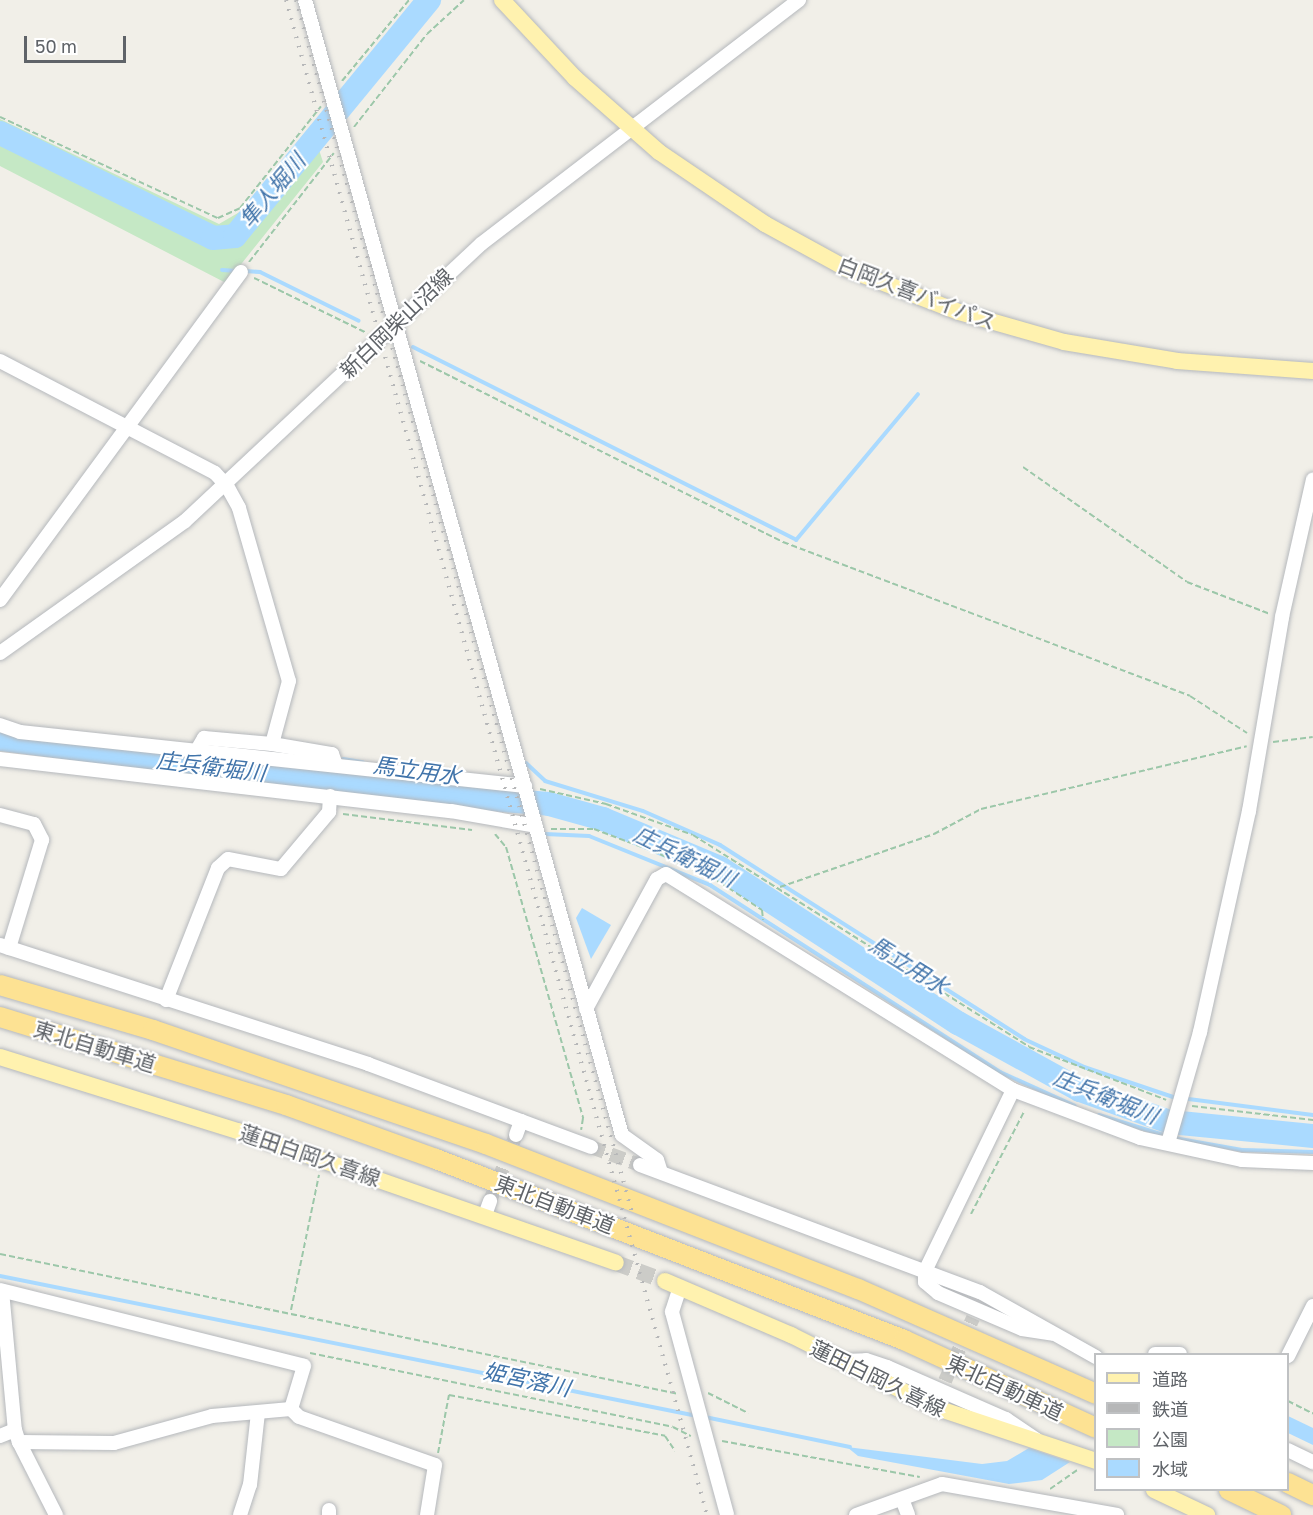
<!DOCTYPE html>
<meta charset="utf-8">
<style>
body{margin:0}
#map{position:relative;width:1313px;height:1515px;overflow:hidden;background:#f1efe8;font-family:"Golos Text","Noto Sans JP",sans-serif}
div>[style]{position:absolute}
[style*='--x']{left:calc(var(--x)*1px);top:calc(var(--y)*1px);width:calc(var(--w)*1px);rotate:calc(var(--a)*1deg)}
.green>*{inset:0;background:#c5e8c5}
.water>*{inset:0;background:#aadaff}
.stream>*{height:4px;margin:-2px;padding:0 2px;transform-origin:2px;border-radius:2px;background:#aadaff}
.river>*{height:24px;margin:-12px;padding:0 12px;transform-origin:12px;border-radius:12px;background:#aadaff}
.minor-tunnel>*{height:14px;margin-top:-7px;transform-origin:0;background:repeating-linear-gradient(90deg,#ccccc8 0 14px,transparent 0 21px)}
.major-tunnel>*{height:16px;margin-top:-8px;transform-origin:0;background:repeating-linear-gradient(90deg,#ccccc8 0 16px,transparent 0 24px)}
.path>*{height:2px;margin-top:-1px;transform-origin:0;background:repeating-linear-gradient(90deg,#9cc7a9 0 6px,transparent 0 9px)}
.roads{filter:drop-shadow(0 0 2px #b5b8bc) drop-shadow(0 0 2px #b5b8bc)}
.minor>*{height:14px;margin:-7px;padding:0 7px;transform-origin:7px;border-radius:7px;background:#fff}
.major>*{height:16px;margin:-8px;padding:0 8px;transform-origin:8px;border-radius:8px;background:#fff2af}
.highway>*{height:20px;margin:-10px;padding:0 10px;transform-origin:10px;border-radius:10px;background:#fde293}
.rail>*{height:4px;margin-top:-2px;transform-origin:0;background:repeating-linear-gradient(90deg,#b6b7b8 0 1.5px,transparent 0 9.5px)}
span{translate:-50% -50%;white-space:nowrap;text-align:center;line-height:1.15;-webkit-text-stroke:4.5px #fff;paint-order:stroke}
.street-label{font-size:21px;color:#5f6368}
.water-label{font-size:22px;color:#4174aa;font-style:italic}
.legend{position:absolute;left:1094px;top:1353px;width:195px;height:138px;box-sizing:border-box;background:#fff;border:2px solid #bfc1c3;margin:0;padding:8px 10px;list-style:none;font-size:18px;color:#5f6368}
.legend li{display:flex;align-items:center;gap:12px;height:30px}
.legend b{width:30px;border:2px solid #bfc1c3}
.scale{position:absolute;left:24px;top:36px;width:102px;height:27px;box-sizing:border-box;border:3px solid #5f6368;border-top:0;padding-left:8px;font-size:18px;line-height:21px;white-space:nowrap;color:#5f6368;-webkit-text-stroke:4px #fff;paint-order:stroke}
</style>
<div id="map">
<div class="green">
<i style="clip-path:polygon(0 119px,219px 224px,243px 210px,311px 125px,323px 162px,226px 283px,0 166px)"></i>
</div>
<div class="water">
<i style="clip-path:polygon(582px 908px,611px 925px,591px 959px,576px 918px)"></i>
<i style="clip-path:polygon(1288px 1416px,1313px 1428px,1313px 1445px,1288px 1433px)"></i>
<i style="clip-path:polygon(847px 1447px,982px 1464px,1007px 1461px,1029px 1448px,1070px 1462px,1042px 1480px,1009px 1484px,858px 1456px)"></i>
</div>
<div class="stream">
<i style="--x:222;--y:270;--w:15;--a:4"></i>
<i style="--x:245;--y:271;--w:15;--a:4"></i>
<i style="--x:260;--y:272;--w:110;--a:26.3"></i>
<i style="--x:413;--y:347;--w:429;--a:26.7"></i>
<i style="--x:796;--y:540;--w:190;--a:-50.1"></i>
<i style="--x:343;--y:759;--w:20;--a:9"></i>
<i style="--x:526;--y:763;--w:26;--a:43"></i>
<i style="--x:545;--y:781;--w:102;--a:17"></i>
<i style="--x:643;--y:811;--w:84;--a:23.8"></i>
<i style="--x:720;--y:845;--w:361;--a:32.5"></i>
<i style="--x:1024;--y:1039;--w:66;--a:25"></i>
<i style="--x:1084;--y:1067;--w:94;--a:18.6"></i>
<i style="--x:1173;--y:1097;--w:141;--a:7.3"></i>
<i style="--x:545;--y:834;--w:44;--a:2.6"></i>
<i style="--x:589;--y:836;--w:131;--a:22"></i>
<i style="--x:710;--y:885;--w:345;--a:32.8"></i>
<i style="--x:1000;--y:1072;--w:82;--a:24.4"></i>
<i style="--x:1099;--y:1115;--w:71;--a:17.2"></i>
<i style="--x:1174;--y:1138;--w:69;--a:10"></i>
<i style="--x:1242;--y:1150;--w:71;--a:1.6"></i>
<i style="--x:0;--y:1276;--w:711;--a:11.36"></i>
<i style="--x:705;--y:1417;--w:148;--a:11.7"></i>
</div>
<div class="river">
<i style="--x:0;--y:133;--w:237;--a:26.2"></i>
<i style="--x:213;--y:238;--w:22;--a:-5"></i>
<i style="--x:235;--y:236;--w:306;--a:-50.6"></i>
<i style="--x:0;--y:739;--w:419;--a:7.4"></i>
<i style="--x:416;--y:793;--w:133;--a:4.7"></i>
<i style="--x:549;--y:804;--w:56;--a:15.5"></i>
<i style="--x:603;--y:819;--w:127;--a:22.7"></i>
<i style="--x:720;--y:868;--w:284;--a:33.1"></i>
<i style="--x:958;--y:1023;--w:139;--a:28.8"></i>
<i style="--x:1080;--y:1090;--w:96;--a:19.6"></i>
<i style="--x:1170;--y:1122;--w:144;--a:5.6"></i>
</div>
<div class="minor-tunnel">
<i style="--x:591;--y:1147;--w:52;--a:20.2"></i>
<i style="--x:490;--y:1201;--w:71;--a:-68.5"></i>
<i style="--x:945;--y:1381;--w:69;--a:-66"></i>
</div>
<div class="major-tunnel">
<i style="--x:616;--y:1263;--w:52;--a:20.2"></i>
</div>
<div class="path">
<i style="--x:342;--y:81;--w:105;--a:-50.4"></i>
<i style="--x:0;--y:117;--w:240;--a:24.9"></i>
<i style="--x:218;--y:218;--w:24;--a:-24"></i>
<i style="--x:240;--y:208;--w:130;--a:-51.5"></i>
<i style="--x:354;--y:127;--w:118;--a:-51.9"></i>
<i style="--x:427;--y:34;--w:50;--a:-42.6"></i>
<i style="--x:249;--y:262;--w:138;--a:-52.1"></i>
<i style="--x:254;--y:278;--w:126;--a:26"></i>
<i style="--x:420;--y:361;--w:406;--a:26.5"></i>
<i style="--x:783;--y:542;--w:435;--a:20.7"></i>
<i style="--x:1190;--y:696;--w:68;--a:33"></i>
<i style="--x:1023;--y:467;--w:200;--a:35"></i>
<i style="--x:1187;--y:582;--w:89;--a:21.1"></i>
<i style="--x:1273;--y:742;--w:40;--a:-7.1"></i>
<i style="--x:540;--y:789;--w:68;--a:12.8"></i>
<i style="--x:606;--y:804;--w:92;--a:19.6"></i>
<i style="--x:693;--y:835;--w:397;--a:32.2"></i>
<i style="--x:1029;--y:1047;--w:147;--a:21.1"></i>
<i style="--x:343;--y:814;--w:130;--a:7.1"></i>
<i style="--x:551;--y:829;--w:43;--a:0"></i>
<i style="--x:594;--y:829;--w:71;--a:20.7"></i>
<i style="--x:660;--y:854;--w:68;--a:25.4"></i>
<i style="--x:721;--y:883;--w:49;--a:33.4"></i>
<i style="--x:762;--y:910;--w:10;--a:84"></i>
<i style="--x:495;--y:834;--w:17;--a:50"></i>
<i style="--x:506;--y:847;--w:282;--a:74.1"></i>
<i style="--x:583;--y:1118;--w:12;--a:99"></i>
<i style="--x:780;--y:887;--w:163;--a:-19"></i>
<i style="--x:934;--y:834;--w:53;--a:-28"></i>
<i style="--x:981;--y:809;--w:273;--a:-13.3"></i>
<i style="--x:1192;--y:1106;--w:122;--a:6.6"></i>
<i style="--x:971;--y:1214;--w:117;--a:-62.6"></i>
<i style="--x:0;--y:1254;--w:693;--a:11.65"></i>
<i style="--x:291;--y:1310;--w:138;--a:-78.3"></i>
<i style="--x:310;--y:1353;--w:370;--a:11.5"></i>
<i style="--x:673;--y:1427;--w:20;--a:27"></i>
<i style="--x:708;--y:1393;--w:45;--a:26.6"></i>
<i style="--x:1288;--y:1401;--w:28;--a:27"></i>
<i style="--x:722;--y:1441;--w:201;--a:10.3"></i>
<i style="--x:438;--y:1453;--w:59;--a:-79.3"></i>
<i style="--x:449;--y:1395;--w:220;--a:10.7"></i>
<i style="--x:665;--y:1436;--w:18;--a:56"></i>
<i style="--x:1050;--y:1489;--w:33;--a:-35"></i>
</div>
<div class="roads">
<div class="minor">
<i style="--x:305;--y:0;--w:1178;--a:74.4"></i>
<i style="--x:622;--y:1135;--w:43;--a:35.5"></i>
<i style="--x:657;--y:1160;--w:13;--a:72"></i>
<i style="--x:0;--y:361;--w:242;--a:27.5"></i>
<i style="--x:215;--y:473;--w:18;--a:47"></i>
<i style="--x:227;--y:486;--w:25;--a:61"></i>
<i style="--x:239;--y:508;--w:180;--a:73.9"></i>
<i style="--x:289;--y:681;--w:65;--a:105.1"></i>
<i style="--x:0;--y:600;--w:407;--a:-53.7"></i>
<i style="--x:0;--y:653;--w:227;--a:-35.5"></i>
<i style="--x:185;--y:521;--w:405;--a:-43.1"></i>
<i style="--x:481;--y:244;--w:401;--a:-37.5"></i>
<i style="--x:0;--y:725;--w:21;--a:19"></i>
<i style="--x:20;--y:732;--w:508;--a:6.1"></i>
<i style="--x:197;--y:750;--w:14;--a:-60"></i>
<i style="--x:204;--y:738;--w:68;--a:5"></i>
<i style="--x:272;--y:744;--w:61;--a:9.5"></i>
<i style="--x:332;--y:754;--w:12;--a:70"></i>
<i style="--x:0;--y:759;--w:454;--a:6.6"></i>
<i style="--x:451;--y:811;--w:86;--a:10"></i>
<i style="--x:0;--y:815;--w:35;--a:15"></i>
<i style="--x:34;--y:824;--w:18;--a:63"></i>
<i style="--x:42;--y:840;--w:113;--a:107"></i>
<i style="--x:0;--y:945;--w:387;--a:17.9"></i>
<i style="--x:368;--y:1064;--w:238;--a:20.4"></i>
<i style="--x:166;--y:1000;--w:142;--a:-68.5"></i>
<i style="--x:218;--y:868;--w:13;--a:-42"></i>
<i style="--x:228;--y:859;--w:54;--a:10.7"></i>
<i style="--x:281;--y:869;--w:75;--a:-49.9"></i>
<i style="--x:329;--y:812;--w:16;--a:-86"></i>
<i style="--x:586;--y:1009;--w:148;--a:-61.4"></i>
<i style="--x:657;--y:879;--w:10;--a:-29"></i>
<i style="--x:666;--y:874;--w:409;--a:31.9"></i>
<i style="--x:1013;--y:1090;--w:136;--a:20.7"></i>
<i style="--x:1140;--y:1138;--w:104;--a:12.2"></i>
<i style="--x:1242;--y:1160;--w:71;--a:2.4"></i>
<i style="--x:1013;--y:1090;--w:201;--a:115.9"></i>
<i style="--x:925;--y:1271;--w:11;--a:90"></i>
<i style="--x:925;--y:1282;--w:17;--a:40"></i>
<i style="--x:938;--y:1293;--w:91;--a:23.2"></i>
<i style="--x:1022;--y:1329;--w:30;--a:9"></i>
<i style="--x:516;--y:1135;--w:15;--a:-70"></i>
<i style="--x:1168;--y:1143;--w:116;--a:-73.9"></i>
<i style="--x:1200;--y:1032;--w:226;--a:-77.5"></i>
<i style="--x:1249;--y:811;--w:197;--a:-80.3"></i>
<i style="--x:1282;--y:617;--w:141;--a:-77.3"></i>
<i style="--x:640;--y:1165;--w:363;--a:20.5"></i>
<i style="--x:980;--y:1292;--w:133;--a:29.3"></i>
<i style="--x:485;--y:1215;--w:15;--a:-70"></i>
<i style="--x:680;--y:1287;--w:26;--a:108"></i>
<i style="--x:672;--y:1312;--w:210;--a:74.8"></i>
<i style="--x:0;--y:1290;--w:313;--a:14"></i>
<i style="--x:304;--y:1366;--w:45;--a:106.8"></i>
<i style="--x:2;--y:1291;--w:140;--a:84.7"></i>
<i style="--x:1155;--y:1354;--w:25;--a:0"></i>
<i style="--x:1288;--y:1356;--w:56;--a:-63.4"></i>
<i style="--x:842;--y:1361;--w:24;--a:-2"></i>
<i style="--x:866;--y:1360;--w:22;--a:18"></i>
<i style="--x:887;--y:1367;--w:130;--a:23.6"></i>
<i style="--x:1006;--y:1419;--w:37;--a:34"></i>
<i style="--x:0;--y:1436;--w:16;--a:-22"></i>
<i style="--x:15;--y:1430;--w:13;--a:72"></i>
<i style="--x:19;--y:1442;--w:95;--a:0.6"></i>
<i style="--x:114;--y:1443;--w:102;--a:-15.4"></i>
<i style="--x:212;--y:1416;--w:79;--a:-5.1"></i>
<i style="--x:291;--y:1409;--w:11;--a:45"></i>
<i style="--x:299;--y:1417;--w:144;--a:19.4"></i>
<i style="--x:435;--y:1465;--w:51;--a:99.1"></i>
<i style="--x:19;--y:1442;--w:82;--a:63.1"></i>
<i style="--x:1288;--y:1450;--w:28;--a:26"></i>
<i style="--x:902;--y:1499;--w:17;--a:69"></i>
<i style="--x:240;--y:1515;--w:32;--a:-72"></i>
<i style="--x:250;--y:1485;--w:73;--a:-83.7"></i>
<i style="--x:329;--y:1515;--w:5;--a:-90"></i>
<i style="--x:856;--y:1515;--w:91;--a:-19.8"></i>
<i style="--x:942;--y:1484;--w:178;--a:10"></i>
</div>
<div class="major">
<i style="--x:502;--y:0;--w:107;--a:46.9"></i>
<i style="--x:575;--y:78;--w:112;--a:41.4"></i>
<i style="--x:659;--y:152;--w:128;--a:34.2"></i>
<i style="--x:765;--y:224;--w:91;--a:28.8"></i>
<i style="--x:845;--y:268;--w:122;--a:21.1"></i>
<i style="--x:959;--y:312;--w:109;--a:15.9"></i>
<i style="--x:1064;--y:342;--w:115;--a:9.5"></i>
<i style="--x:1177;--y:361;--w:136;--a:4.2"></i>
<i style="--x:0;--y:1057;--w:249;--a:17.3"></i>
<i style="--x:238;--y:1131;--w:400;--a:19.2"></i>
<i style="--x:665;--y:1281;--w:137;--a:23.2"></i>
<i style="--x:791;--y:1335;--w:163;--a:26.6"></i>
<i style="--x:937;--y:1408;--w:168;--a:18.4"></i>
<i style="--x:1154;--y:1490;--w:59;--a:25.3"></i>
</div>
<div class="highway">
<i style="--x:0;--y:985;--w:159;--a:16.4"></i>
<i style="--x:153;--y:1030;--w:352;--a:18.9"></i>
<i style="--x:486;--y:1144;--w:399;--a:21.3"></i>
<i style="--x:858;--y:1289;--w:260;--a:23.8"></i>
<i style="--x:0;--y:1017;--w:299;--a:17.1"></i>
<i style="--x:286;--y:1105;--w:159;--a:19.8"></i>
<i style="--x:436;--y:1159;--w:502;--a:21.14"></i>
<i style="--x:904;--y:1340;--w:211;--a:24.6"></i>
<i style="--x:1288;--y:1483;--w:28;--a:26"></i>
<i style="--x:1229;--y:1490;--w:58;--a:25.7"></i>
</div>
</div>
<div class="rail">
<i style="--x:286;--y:0;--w:1572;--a:74.47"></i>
<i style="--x:296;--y:0;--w:1258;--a:74.51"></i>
</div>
<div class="street-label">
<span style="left:917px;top:293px;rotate:21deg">白岡久喜バイパス</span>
<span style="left:396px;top:323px;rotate:-44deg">新白岡柴山沼線</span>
<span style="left:95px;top:1046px;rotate:17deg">東北自動車道</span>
<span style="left:310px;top:1155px;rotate:19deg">蓮田白岡久喜線</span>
<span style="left:555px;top:1204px;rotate:21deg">東北自動車道</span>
<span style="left:878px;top:1378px;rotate:26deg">蓮田白岡久喜線</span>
<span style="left:1005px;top:1387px;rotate:25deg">東北自動車道</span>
</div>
<div class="water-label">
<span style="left:272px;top:190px;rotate:-50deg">隼人堀川</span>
<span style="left:211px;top:766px;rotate:7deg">庄兵衛堀川</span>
<span style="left:417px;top:770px;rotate:8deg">馬立用水</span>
<span style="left:685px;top:856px;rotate:26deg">庄兵衛堀川</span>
<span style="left:909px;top:965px;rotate:32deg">馬立用水</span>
<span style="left:1106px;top:1096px;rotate:22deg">庄兵衛堀川</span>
<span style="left:527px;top:1379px;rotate:12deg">姫宮落川</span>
</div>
<ul class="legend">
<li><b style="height:8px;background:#fff2af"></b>道路</li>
<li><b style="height:8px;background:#b6b7b8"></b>鉄道</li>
<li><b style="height:16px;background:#c5e8c5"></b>公園</li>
<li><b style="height:16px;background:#aadaff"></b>水域</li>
</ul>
<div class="scale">50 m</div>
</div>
